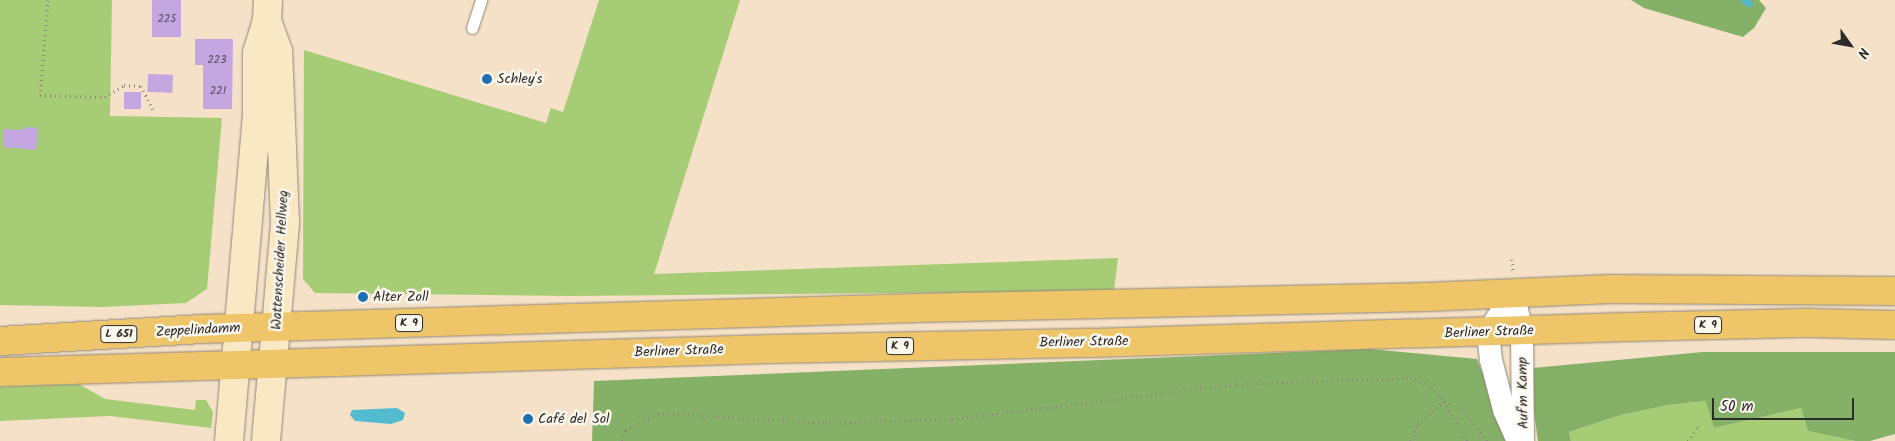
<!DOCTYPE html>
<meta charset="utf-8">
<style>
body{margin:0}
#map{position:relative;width:1895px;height:441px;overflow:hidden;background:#f4e1c7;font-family:Kalam,sans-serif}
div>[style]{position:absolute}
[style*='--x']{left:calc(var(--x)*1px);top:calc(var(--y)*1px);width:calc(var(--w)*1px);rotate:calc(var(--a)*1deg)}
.green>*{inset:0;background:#a7cc76}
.forest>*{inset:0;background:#85b067}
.water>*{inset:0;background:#53bbd0}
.stream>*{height:5.5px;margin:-2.75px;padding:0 2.75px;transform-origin:2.75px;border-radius:2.75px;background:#53bbd0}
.building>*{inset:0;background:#c4a6e1;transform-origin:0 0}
.path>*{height:3px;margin-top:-1.5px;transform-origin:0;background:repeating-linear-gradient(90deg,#908679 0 1px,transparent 0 5px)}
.roads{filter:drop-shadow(0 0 1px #908679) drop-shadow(0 0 1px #908679)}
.service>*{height:11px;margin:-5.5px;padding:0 5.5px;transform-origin:5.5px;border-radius:5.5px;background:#fff}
.minor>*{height:22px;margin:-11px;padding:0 11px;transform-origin:11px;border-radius:11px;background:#fff}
.secondary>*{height:28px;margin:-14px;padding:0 14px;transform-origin:14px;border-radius:14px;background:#f8e8c3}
.primary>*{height:28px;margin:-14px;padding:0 14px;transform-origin:14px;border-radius:14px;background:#eec569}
.dots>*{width:14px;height:14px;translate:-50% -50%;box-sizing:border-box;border:2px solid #fbf7ec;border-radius:50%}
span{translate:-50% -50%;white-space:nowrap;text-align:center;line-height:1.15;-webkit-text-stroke:5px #fbf7ec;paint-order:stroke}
.number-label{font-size:11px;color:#514a58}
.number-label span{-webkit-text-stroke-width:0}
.shield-label span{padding:1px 4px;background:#fbf7ec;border:1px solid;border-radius:4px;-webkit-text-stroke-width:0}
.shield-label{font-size:12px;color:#2b2b2b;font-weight:700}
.poi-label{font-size:14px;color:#2b2b2b}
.left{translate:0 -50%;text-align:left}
.street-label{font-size:14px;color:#2b2b2b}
.north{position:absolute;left:1825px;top:20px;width:50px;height:50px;-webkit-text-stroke:4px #fbf7ec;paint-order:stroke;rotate:122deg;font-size:14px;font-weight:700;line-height:20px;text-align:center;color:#2b2b2b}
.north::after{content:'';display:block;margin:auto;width:18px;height:22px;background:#2b2b2b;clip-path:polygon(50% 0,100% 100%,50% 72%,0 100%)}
.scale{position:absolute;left:1712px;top:398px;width:142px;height:22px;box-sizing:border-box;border:2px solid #2b2b2b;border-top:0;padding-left:6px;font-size:15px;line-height:18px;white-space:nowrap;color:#2b2b2b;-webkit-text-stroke:4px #fbf7ec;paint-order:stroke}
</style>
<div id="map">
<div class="green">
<i style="clip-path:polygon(0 0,112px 0,110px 116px,222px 118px,207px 289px,186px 303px,103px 307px,0 305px)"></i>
<i style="clip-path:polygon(599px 0,740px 0,654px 274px,1118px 258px,1114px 291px,569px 296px,315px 293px,303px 279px,304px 50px,546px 123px,551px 108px,563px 112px)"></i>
<i style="clip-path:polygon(79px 384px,105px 399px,195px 410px,196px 400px,206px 400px,213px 412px,211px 428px,110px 416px,0 421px,0 387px)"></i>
<i style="clip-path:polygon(1707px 401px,1714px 428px,1801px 408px,1808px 431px,1855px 441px,1571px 441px,1569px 432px,1621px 415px,1668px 405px)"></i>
</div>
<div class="forest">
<i style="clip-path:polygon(1631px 0,1759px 0,1766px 8px,1754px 28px,1743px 37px,1644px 8px)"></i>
<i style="clip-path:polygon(1370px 349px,1477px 359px,1510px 441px,592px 441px,594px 381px)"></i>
<i style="clip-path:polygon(1703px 352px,1895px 352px,1895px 434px,1870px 441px,1855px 441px,1808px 431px,1801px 408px,1714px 428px,1706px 401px,1668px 405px,1621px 415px,1569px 432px,1571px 441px,1538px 441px,1533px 405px,1533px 368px)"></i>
</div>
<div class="water">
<i style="clip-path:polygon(397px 408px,405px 413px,403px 420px,391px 424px,355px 421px,350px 415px,352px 410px)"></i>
</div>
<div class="stream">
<i style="--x:1744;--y:0;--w:7;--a:34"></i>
</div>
<div class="building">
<i style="left:152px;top:0;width:29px;height:37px"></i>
<i style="clip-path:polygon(195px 39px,233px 39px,232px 109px,203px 109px,203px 65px,195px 65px)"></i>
<i style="left:148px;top:74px;width:25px;height:18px;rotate:2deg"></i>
<i style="left:124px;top:92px;width:17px;height:17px"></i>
<i style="clip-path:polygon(23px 127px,38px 128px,36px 150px,3px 147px,4px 129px,23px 130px)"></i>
</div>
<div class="path">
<i style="--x:48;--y:0;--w:95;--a:94.8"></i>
<i style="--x:40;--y:95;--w:65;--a:1.8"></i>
<i style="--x:105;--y:97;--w:22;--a:-32"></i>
<i style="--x:124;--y:85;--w:17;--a:3"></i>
<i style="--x:141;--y:86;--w:28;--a:63"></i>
<i style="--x:1512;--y:259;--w:12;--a:85"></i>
<i style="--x:623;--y:441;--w:11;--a:-75"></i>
<i style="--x:626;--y:430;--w:36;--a:-28"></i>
<i style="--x:658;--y:413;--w:167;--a:3.4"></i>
<i style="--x:825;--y:423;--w:127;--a:-1.8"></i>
<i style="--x:952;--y:419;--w:287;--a:-7"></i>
<i style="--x:1237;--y:384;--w:173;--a:-2"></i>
<i style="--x:1410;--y:378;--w:23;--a:23"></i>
<i style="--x:1431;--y:387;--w:19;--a:47"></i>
<i style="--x:1444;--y:401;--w:46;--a:60.1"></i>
<i style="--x:1411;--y:441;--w:17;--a:-66"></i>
<i style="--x:1418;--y:425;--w:35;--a:-43"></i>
<i style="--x:1444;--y:401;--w:19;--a:25"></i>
<i style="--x:1461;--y:409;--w:41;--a:50.9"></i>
<i style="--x:1688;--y:441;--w:18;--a:-56"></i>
<i style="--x:1698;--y:426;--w:4;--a:63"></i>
</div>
<div class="roads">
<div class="service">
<i style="--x:472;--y:28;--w:29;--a:-72"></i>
</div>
<div class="minor">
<i style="--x:1513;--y:294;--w:45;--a:123.3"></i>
<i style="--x:1488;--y:332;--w:28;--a:84"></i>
<i style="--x:1491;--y:360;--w:52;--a:75.4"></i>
<i style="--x:1504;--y:410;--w:34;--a:66"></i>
<i style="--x:1513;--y:294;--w:37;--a:76"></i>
<i style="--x:1522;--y:330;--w:111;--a:89.5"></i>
</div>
<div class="secondary">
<i style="--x:229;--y:441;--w:327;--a:-85.1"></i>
<i style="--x:257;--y:115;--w:62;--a:-90"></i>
<i style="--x:257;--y:53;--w:34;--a:-73"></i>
<i style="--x:267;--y:20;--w:20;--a:-87"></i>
<i style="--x:266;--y:441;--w:219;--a:-85"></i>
<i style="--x:285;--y:223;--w:172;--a:-92.3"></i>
<i style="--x:278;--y:51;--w:33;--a:-110"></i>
</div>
<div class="primary">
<i style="--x:0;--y:341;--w:201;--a:-3.4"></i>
<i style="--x:201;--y:329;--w:717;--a:-1.68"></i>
<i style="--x:918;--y:308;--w:508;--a:-1.24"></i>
<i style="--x:1426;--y:297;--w:184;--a:-2.5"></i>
<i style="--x:1610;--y:289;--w:285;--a:0.4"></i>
<i style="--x:0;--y:372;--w:771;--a:-1.71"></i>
<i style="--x:771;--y:349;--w:321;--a:-1.1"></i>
<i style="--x:1092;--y:343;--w:536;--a:-1.71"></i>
<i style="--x:1628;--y:327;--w:182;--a:-1.3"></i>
<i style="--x:1810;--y:323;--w:85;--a:1.3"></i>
</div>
</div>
<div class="dots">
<i style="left:487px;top:79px;background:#1f6fb2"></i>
<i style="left:363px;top:297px;background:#1f6fb2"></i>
<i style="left:528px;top:419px;background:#1f6fb2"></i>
</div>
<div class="number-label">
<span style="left:167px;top:19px">225</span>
<span style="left:217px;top:60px">223</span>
<span style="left:218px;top:91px">221</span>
</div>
<div class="shield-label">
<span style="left:409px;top:323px">K 9</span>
<span style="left:1708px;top:325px">K 9</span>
<span style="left:119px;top:334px">L 651</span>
<span style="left:900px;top:346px">K 9</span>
</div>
<div class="poi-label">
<span class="left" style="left:497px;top:79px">Schley's</span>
<span class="left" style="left:373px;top:297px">Alter Zoll</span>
<span class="left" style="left:538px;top:419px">Café del Sol</span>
</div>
<div class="street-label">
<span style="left:280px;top:260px;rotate:-87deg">Wattenscheider Hellweg</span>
<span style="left:198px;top:330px;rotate:-3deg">Zeppelindamm</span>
<span style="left:1489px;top:332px;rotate:-2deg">Berliner Straße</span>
<span style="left:1084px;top:342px;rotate:-1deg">Berliner Straße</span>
<span style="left:679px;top:351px;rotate:-2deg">Berliner Straße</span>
<span style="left:1523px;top:393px;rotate:-91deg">Auf'm Kamp</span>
</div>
<div class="north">N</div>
<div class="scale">50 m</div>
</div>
